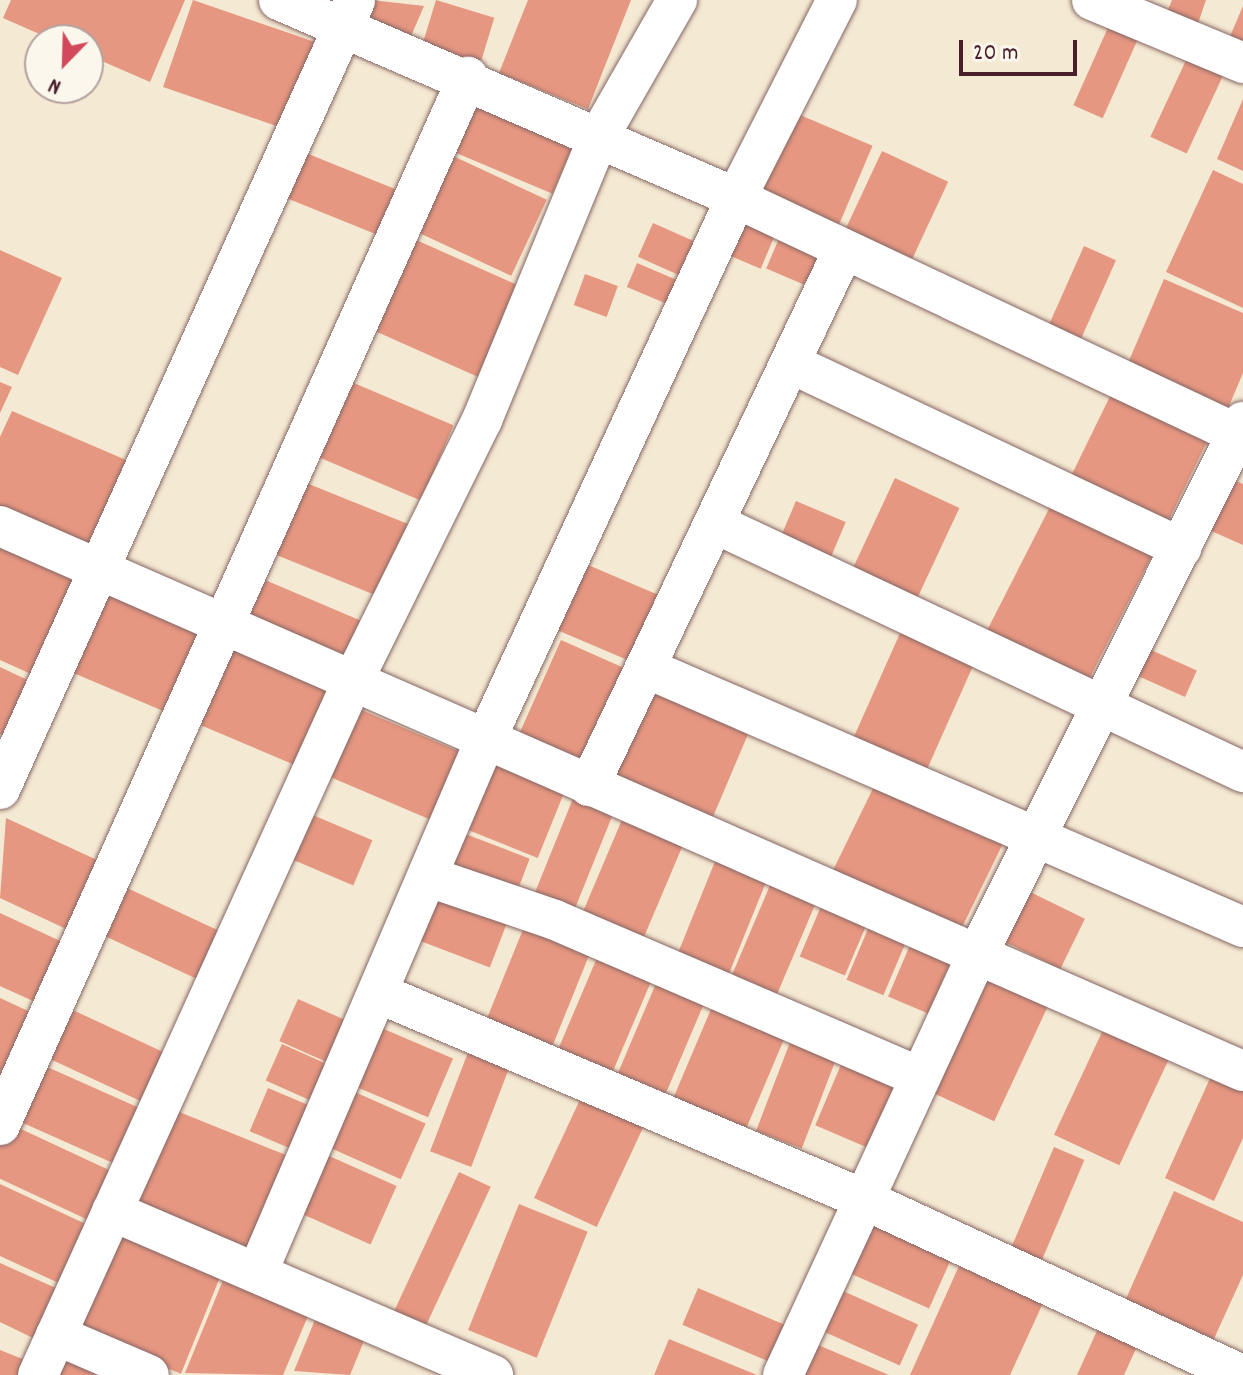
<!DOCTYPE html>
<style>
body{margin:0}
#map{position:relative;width:1243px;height:1375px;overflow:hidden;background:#f4e9d2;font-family:Dekko,sans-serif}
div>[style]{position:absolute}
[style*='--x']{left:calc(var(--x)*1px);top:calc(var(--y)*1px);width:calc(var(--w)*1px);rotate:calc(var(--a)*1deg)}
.building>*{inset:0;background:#e69781;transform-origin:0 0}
.roads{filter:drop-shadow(0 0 2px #866665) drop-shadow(0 0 2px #866665)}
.minor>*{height:40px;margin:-20px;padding:0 20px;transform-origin:20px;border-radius:20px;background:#fff}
span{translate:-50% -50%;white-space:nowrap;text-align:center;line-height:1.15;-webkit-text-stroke:7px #fbf7ec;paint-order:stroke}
.north{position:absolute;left:24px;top:24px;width:80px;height:80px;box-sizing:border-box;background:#fbf7ec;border:2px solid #b4a19f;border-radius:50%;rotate:203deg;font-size:22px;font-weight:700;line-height:32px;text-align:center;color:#4a1f2b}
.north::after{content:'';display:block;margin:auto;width:28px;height:36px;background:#d1495b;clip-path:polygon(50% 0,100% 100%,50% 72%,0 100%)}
.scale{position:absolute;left:959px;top:40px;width:118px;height:36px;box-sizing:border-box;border:4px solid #4a1f2b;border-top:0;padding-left:10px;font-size:24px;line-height:28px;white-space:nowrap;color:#4a1f2b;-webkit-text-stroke:6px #fbf7ec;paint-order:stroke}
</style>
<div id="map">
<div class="building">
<i style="clip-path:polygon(11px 0,185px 0,150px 82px,88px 55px,88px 40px,53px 40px,3px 18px)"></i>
<i style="left:193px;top:0;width:135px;height:92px;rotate:19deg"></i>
<i style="clip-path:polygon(371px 0,424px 6px,405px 50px,359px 30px)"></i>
<i style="left:436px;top:0;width:61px;height:56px;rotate:17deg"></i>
<i style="clip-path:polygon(528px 0,631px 0,588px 109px,499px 73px)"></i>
<i style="clip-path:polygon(1172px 0,1206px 0,1196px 29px,1165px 17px)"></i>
<i style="clip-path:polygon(1243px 6px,1243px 47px,1228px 41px)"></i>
<i style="left:1110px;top:23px;width:32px;height:90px;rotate:24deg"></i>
<i style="left:1188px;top:56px;width:40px;height:89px;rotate:25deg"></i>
<i style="left:463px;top:95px;width:121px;height:56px;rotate:23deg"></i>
<i style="clip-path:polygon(1243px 99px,1243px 171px,1217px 159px)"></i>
<i style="left:786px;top:109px;width:94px;height:93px;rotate:23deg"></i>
<i style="left:438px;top:149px;width:120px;height:84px;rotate:25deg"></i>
<i style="left:301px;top:151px;width:118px;height:49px;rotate:22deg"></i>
<i style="left:882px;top:151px;width:73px;height:93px;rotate:25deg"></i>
<i style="clip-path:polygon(1213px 170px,1243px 184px,1243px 308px,1166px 272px)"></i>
<i style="left:735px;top:209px;width:47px;height:45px;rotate:23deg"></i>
<i style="left:653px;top:223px;width:55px;height:37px;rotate:24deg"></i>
<i style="left:783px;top:229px;width:46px;height:43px;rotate:23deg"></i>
<i style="left:405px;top:235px;width:124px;height:100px;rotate:24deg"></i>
<i style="left:1084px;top:246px;width:35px;height:88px;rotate:24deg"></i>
<i style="clip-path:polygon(0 250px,62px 278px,18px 375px,0 367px)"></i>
<i style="left:637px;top:263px;width:56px;height:26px;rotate:23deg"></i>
<i style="left:585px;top:274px;width:35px;height:33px;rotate:20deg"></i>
<i style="clip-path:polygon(1164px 279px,1243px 313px,1243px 373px,1226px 413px,1125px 370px)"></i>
<i style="left:342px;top:378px;width:121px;height:82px;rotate:23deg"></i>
<i style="clip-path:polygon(0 382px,12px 387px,0 413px)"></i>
<i style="left:1117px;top:382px;width:107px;height:115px;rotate:26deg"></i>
<i style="clip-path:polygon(12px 411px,140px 466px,100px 558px,0 515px,0 437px)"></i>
<i style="clip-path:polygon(1222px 475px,1243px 484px,1243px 545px,1200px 526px)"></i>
<i style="left:294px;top:478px;width:123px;height:78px;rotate:22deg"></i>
<i style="left:895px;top:478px;width:71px;height:109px;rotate:25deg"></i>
<i style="left:796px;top:501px;width:54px;height:37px;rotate:23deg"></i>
<i style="left:1053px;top:501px;width:113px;height:151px;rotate:27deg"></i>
<i style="clip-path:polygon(0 538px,86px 578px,40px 678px,0 660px)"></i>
<i style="left:581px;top:562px;width:92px;height:72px;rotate:23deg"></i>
<i style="left:258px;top:577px;width:112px;height:56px;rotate:23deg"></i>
<i style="left:99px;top:585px;width:125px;height:91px;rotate:23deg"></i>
<i style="left:905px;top:622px;width:80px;height:139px;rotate:24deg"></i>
<i style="left:561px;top:640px;width:77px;height:104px;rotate:24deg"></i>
<i style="left:225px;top:642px;width:119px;height:86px;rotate:23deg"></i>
<i style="left:1142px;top:646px;width:60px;height:29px;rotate:24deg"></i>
<i style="clip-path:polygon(0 667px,36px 684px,11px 739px,0 734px)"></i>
<i style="left:645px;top:680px;width:116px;height:106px;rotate:23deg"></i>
<i style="left:345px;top:703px;width:134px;height:74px;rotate:23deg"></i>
<i style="left:487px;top:762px;width:83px;height:70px;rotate:22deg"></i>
<i style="left:881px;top:772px;width:141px;height:118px;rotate:26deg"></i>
<i style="left:574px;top:796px;width:43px;height:116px;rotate:22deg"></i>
<i style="left:308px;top:813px;width:70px;height:49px;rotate:23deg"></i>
<i style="left:624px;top:815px;width:66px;height:117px;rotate:23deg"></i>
<i style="clip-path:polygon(6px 818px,110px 866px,79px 935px,0 898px)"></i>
<i style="left:455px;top:830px;width:80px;height:49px;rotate:21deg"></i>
<i style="left:718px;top:854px;width:55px;height:114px;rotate:22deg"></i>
<i style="left:774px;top:876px;width:49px;height:120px;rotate:23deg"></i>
<i style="left:437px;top:882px;width:80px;height:61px;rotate:21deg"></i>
<i style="left:125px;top:887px;width:106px;height:53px;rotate:25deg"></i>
<i style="left:1022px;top:888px;width:70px;height:56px;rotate:26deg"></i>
<i style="left:822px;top:904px;width:49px;height:57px;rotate:23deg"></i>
<i style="left:530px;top:912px;width:71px;height:122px;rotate:22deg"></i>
<i style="clip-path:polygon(0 913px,71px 946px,44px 1006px,0 986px)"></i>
<i style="left:868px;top:929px;width:40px;height:55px;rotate:23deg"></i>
<i style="left:910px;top:945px;width:44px;height:56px;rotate:23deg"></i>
<i style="left:602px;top:946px;width:59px;height:116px;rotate:23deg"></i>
<i style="left:982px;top:970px;width:75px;height:132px;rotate:25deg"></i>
<i style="left:660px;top:974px;width:52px;height:115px;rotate:23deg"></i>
<i style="left:717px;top:995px;width:79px;height:121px;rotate:23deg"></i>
<i style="clip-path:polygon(0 998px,39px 1016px,0 1083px)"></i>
<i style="left:298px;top:999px;width:64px;height:46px;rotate:24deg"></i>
<i style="left:60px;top:1004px;width:115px;height:54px;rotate:25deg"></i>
<i style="left:1109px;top:1017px;width:72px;height:130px;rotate:25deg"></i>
<i style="left:372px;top:1024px;width:88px;height:64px;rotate:23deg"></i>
<i style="left:794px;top:1032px;width:49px;height:106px;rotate:21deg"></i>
<i style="left:472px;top:1042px;width:44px;height:117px;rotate:21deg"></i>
<i style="left:282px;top:1044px;width:57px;height:40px;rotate:24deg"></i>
<i style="left:843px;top:1060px;width:57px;height:71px;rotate:23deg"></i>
<i style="left:36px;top:1062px;width:112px;height:61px;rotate:24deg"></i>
<i style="clip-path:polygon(1216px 1065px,1243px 1078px,1243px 1138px,1214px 1201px,1165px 1178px)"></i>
<i style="left:268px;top:1088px;width:50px;height:47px;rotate:23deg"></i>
<i style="left:348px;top:1089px;width:85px;height:61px;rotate:24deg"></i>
<i style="left:584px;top:1091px;width:69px;height:118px;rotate:25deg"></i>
<i style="left:167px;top:1107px;width:135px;height:108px;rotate:22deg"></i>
<i style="left:8px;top:1123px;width:112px;height:54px;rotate:25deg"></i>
<i style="left:1054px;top:1147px;width:33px;height:118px;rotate:23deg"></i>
<i style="left:318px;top:1151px;width:86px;height:64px;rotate:24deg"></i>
<i style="left:459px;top:1172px;width:35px;height:162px;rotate:25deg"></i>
<i style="clip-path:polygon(0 1184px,90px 1226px,63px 1285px,0 1256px)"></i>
<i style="clip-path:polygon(1174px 1191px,1243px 1222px,1243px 1275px,1213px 1341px,1125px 1301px)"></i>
<i style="left:519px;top:1204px;width:74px;height:136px;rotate:22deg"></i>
<i style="left:866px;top:1219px;width:94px;height:56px;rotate:24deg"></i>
<i style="left:115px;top:1222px;width:118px;height:116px;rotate:22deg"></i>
<i style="clip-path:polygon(0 1263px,58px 1289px,35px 1339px,0 1322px)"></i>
<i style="clip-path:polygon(959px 1266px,1043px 1303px,1010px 1375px,910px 1375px)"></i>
<i style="clip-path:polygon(228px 1268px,313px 1304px,283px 1375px,185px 1373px)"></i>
<i style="left:834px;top:1287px;width:92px;height:45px;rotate:24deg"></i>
<i style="left:698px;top:1288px;width:95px;height:40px;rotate:23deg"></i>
<i style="clip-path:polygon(319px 1310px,368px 1331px,350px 1375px,294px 1371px)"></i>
<i style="clip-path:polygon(1100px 1324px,1139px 1342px,1124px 1375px,1077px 1375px)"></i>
<i style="clip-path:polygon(669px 1339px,757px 1375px,654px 1375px)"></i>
<i style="clip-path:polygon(811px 1342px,889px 1375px,798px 1375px)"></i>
<i style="clip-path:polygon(0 1350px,30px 1362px,24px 1375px,0 1375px)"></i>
<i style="clip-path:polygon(61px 1352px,98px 1367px,95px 1375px,52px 1375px)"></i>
</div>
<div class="roads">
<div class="minor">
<i style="--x:279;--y:0;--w:498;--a:23.4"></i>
<i style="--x:736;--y:198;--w:554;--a:25.22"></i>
<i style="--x:1092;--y:0;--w:164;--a:22.6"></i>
<i style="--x:790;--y:363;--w:433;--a:25.3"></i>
<i style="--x:714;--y:523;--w:585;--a:25.21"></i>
<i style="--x:0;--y:526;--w:1357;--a:23.68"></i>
<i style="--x:646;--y:668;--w:651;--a:23.45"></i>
<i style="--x:589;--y:786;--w:594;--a:-64.6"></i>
<i style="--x:0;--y:789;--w:864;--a:-65.75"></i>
<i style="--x:429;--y:877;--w:133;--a:18.8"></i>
<i style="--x:555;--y:920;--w:396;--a:23.3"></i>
<i style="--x:378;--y:993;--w:527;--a:23.01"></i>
<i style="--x:863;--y:1199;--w:419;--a:24.9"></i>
<i style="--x:0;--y:1125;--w:1148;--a:-65.94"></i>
<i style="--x:112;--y:1211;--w:415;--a:23.3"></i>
<i style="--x:258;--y:1271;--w:574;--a:-66.83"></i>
<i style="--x:484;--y:743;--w:600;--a:-65.18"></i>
<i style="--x:736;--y:198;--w:222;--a:-63"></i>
<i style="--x:56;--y:1335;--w:101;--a:23.3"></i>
<i style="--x:38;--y:1375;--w:758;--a:-65.6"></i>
<i style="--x:351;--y:685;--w:296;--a:-63.7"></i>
<i style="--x:482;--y:420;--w:305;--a:-67.6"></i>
<i style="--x:598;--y:138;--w:159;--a:-60.2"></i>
<i style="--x:783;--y:1375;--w:460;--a:-65.2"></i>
<i style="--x:976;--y:957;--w:598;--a:-63.48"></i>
</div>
</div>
<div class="north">N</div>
<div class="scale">20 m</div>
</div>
